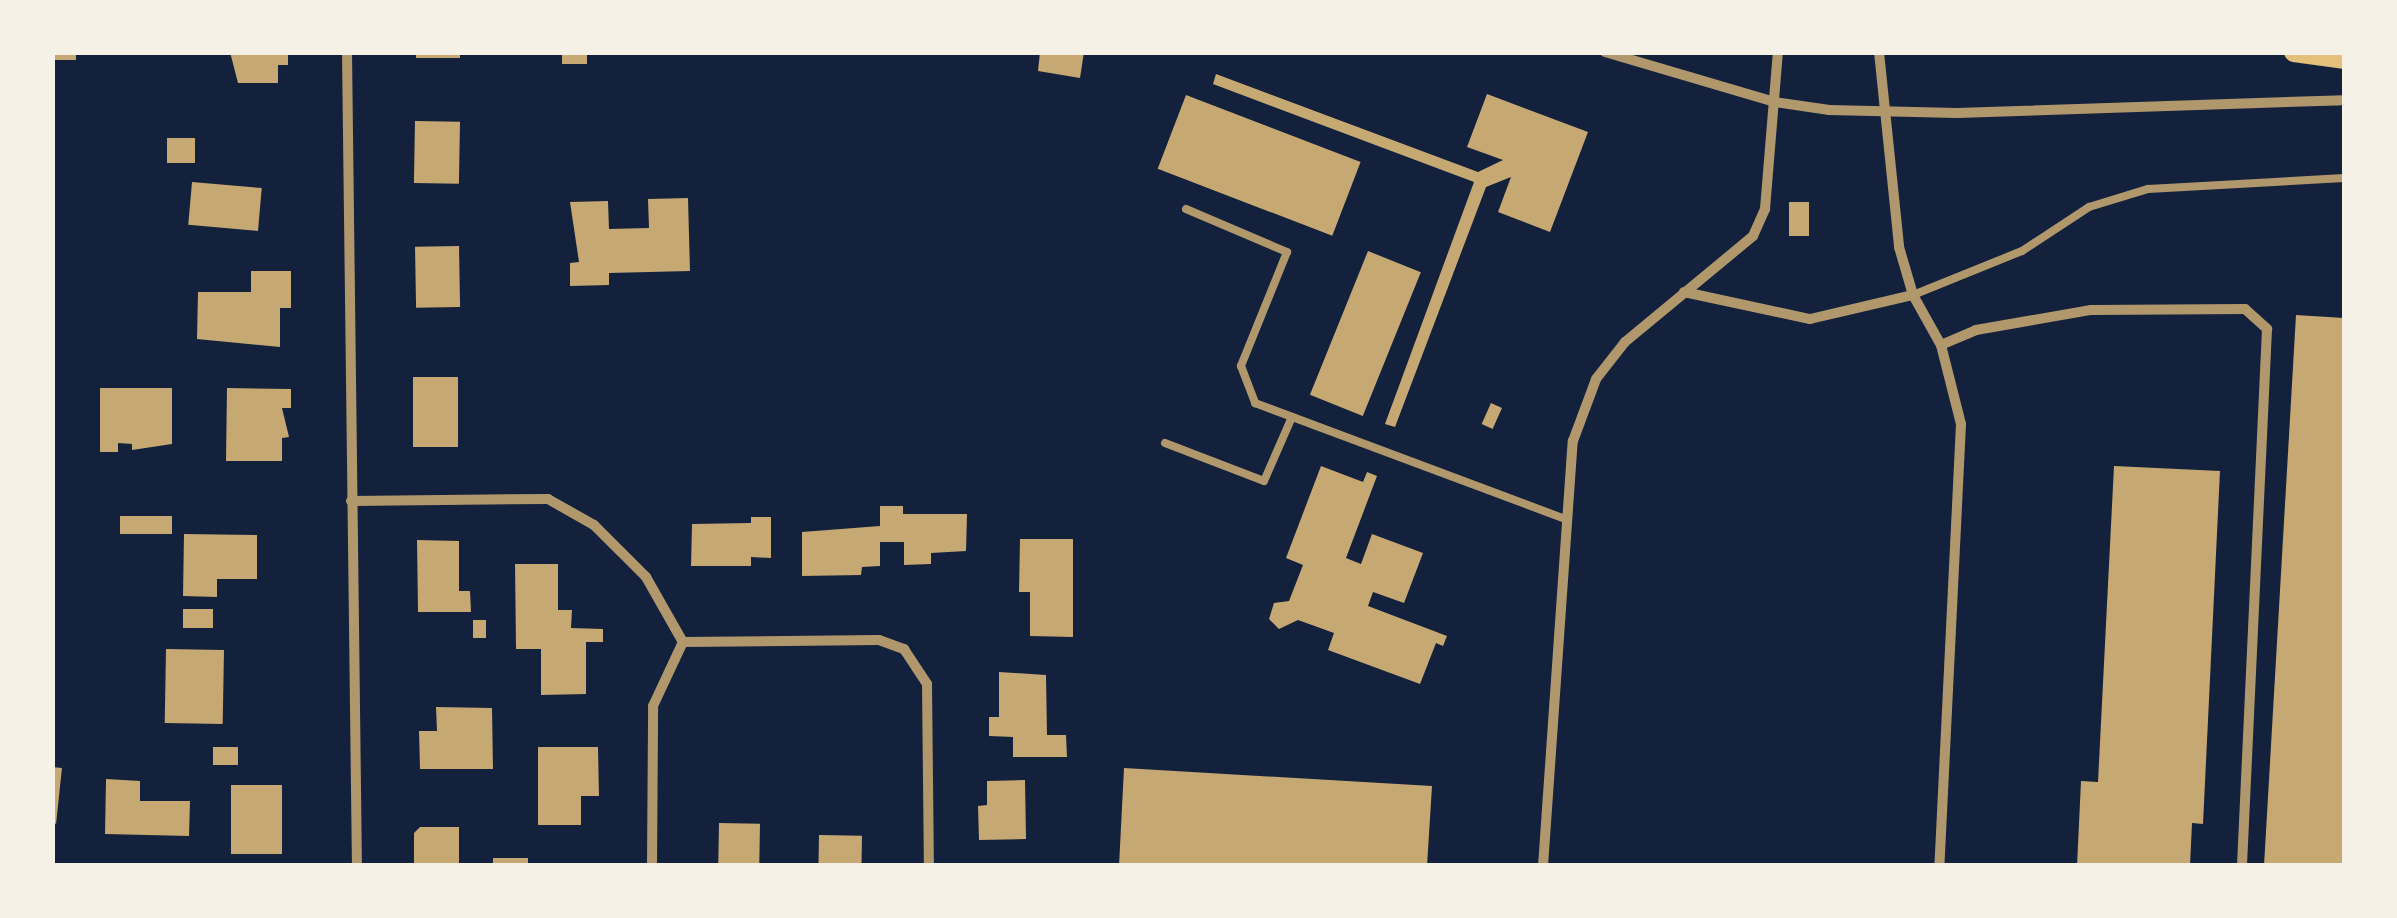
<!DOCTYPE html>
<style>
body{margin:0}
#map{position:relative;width:2397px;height:918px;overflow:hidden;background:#14213d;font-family:"Public Sans",sans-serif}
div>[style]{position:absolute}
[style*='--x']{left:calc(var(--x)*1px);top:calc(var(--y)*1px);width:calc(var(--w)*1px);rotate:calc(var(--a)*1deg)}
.building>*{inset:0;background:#c6a872;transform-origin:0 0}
.service>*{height:8px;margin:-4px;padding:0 4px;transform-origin:4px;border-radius:4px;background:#b1986c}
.minor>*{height:10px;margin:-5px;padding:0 5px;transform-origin:5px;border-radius:5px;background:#b1986c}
.secondary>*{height:20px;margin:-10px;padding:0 10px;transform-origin:10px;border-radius:10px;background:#e5c07b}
span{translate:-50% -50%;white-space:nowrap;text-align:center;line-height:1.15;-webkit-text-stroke:9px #f6f1e7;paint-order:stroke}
.frame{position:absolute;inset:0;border:55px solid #f6f1e7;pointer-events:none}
</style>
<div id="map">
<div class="building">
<i style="left:52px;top:52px;width:24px;height:8px"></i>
<i style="clip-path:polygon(230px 52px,288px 52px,288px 65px,278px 65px,278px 83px,238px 83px)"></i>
<i style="left:416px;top:52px;width:44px;height:6px"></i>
<i style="left:562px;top:52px;width:25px;height:12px"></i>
<i style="clip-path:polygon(1040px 52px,1084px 52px,1080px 78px,1038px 71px)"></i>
<i style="clip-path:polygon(1216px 74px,1478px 172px,1503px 160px,1467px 147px,1487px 94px,1588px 132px,1550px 232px,1498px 212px,1511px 177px,1486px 187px,1395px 427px,1385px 424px,1474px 182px,1213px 84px)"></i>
<i style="left:1186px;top:95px;width:187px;height:79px;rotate:21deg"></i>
<i style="left:415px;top:121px;width:45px;height:62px;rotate:1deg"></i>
<i style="left:167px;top:138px;width:28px;height:25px"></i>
<i style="left:192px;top:182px;width:70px;height:43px;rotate:5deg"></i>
<i style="clip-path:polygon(688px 198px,690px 271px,609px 273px,609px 285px,570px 286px,570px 263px,579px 262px,570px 202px,608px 201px,609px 229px,649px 228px,648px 199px)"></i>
<i style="left:1789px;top:202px;width:20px;height:34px"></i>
<i style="left:459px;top:246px;width:61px;height:44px;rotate:89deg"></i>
<i style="left:1368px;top:251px;width:57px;height:155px;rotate:22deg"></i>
<i style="clip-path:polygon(251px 271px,291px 271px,291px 308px,280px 308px,280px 347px,197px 339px,198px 292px,251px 292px)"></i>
<i style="clip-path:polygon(2296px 315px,2344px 318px,2344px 866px,2264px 866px)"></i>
<i style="left:413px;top:377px;width:45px;height:70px"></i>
<i style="clip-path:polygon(100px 388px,172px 388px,172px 444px,132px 450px,132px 444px,118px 443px,118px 452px,100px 452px)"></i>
<i style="clip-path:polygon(227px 388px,291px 389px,291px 408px,282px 408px,289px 437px,282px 438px,282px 461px,226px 461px)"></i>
<i style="left:1491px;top:403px;width:12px;height:23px;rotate:24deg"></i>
<i style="clip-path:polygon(1321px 466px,1363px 482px,1367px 472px,1377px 476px,1346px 558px,1361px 564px,1372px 534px,1423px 553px,1404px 603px,1373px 592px,1368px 606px,1447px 636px,1443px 646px,1436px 643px,1420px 684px,1328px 650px,1334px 633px,1298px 620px,1279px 629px,1269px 619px,1274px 603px,1289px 601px,1303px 565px,1286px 558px)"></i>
<i style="clip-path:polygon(2114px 466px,2220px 471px,2203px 824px,2192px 823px,2190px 866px,2077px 866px,2081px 781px,2098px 782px)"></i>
<i style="clip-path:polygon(880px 506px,903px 506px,903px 514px,967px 514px,966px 551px,931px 553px,931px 564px,904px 565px,904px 542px,880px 542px,880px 566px,862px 567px,861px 575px,802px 576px,802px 532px,880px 526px)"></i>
<i style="left:120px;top:516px;width:52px;height:18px"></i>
<i style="clip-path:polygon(751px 517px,771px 517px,771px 558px,751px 557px,751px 566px,691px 566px,692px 524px,751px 523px)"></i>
<i style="clip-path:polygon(184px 534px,257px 535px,257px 579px,217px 579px,217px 597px,183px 596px)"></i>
<i style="clip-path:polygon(1020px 539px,1073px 539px,1073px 637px,1030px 636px,1030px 592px,1019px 592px)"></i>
<i style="clip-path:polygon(417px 540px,459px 541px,459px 591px,470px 591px,471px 612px,418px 612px)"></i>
<i style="clip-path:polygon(515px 564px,558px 564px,558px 610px,572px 610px,571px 628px,603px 629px,603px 642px,586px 642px,586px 694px,541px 695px,541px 649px,516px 649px)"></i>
<i style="left:183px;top:609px;width:30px;height:19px"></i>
<i style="left:473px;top:620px;width:13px;height:18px"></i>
<i style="left:166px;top:649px;width:58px;height:74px;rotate:1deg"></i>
<i style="clip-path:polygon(999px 672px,1046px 675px,1047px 735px,1066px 735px,1067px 757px,1013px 757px,1013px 737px,989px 736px,989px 717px,999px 717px)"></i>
<i style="clip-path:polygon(436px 707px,492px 708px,493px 769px,420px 769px,419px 731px,437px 731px)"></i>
<i style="left:238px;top:747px;width:18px;height:25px;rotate:90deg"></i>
<i style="clip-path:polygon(538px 747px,598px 747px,599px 796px,581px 796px,581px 825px,538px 825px)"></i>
<i style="left:52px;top:767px;width:10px;height:56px;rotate:6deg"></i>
<i style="clip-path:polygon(1124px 768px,1432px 786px,1427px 866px,1119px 866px)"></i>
<i style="clip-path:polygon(106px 779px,140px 781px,140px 801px,190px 801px,189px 836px,105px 834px)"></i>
<i style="clip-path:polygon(1025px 780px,1026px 839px,979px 840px,978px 806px,987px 805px,987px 781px)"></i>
<i style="left:282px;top:785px;width:69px;height:51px;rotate:90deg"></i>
<i style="left:719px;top:823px;width:41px;height:43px;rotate:1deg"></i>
<i style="clip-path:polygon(420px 827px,459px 827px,459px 866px,414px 866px,414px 833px)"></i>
<i style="left:819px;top:835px;width:43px;height:31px;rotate:1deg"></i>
<i style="left:493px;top:858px;width:35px;height:8px"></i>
</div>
<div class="service">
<i style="--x:1186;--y:209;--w:110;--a:23.1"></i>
<i style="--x:1287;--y:252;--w:123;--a:112"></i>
<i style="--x:1241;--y:366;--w:40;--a:69"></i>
<i style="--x:1255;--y:403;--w:332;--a:20.5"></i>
<i style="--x:1913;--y:295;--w:118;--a:-22"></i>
<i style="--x:2022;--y:251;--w:80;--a:-33.3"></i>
<i style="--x:2089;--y:207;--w:62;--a:-17"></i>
<i style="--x:2148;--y:189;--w:196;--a:-3.2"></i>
<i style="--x:1165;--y:443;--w:106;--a:21"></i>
<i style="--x:1264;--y:481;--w:70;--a:-66.4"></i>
</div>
<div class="minor">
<i style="--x:347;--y:52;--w:814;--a:89.3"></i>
<i style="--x:1605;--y:52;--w:177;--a:16.4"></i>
<i style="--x:1775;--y:102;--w:55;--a:8.4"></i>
<i style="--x:1829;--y:110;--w:128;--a:1.3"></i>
<i style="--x:1957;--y:113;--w:387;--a:-1.9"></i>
<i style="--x:1879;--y:52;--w:196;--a:84.1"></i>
<i style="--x:1899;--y:247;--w:50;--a:73.7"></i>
<i style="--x:1913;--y:295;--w:57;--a:60.8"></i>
<i style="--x:1941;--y:345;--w:81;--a:75.8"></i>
<i style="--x:1961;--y:424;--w:443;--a:92.8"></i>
<i style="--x:1684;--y:292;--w:129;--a:12.1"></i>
<i style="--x:1810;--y:319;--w:106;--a:-13.1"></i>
<i style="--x:1941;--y:345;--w:38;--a:-23"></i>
<i style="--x:1976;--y:330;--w:117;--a:-9.9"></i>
<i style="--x:2091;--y:310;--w:154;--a:-0.4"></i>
<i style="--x:2245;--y:309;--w:30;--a:42"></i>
<i style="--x:2267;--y:329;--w:538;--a:92.67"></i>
<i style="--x:351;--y:501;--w:197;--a:-0.6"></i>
<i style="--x:548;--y:499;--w:53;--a:29.5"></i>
<i style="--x:594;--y:525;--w:74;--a:45"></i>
<i style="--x:646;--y:577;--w:75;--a:60.4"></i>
<i style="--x:683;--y:642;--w:196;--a:-0.6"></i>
<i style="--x:879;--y:640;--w:27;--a:20"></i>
<i style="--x:904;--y:649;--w:42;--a:56.7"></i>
<i style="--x:927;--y:684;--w:182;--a:89.4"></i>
<i style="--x:652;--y:866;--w:160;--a:-89.6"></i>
<i style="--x:653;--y:706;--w:71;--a:-64.9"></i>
<i style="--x:1543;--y:866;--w:426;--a:-86"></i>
<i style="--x:1573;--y:441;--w:66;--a:-69.6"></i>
<i style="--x:1596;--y:379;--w:47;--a:-51.9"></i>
<i style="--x:1625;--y:342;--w:166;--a:-39.6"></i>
<i style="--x:1753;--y:236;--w:30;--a:-66"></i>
<i style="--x:1765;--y:209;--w:158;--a:-85.3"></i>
</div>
<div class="secondary">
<i style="--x:2294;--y:52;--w:50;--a:8"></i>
</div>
<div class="frame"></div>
</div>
